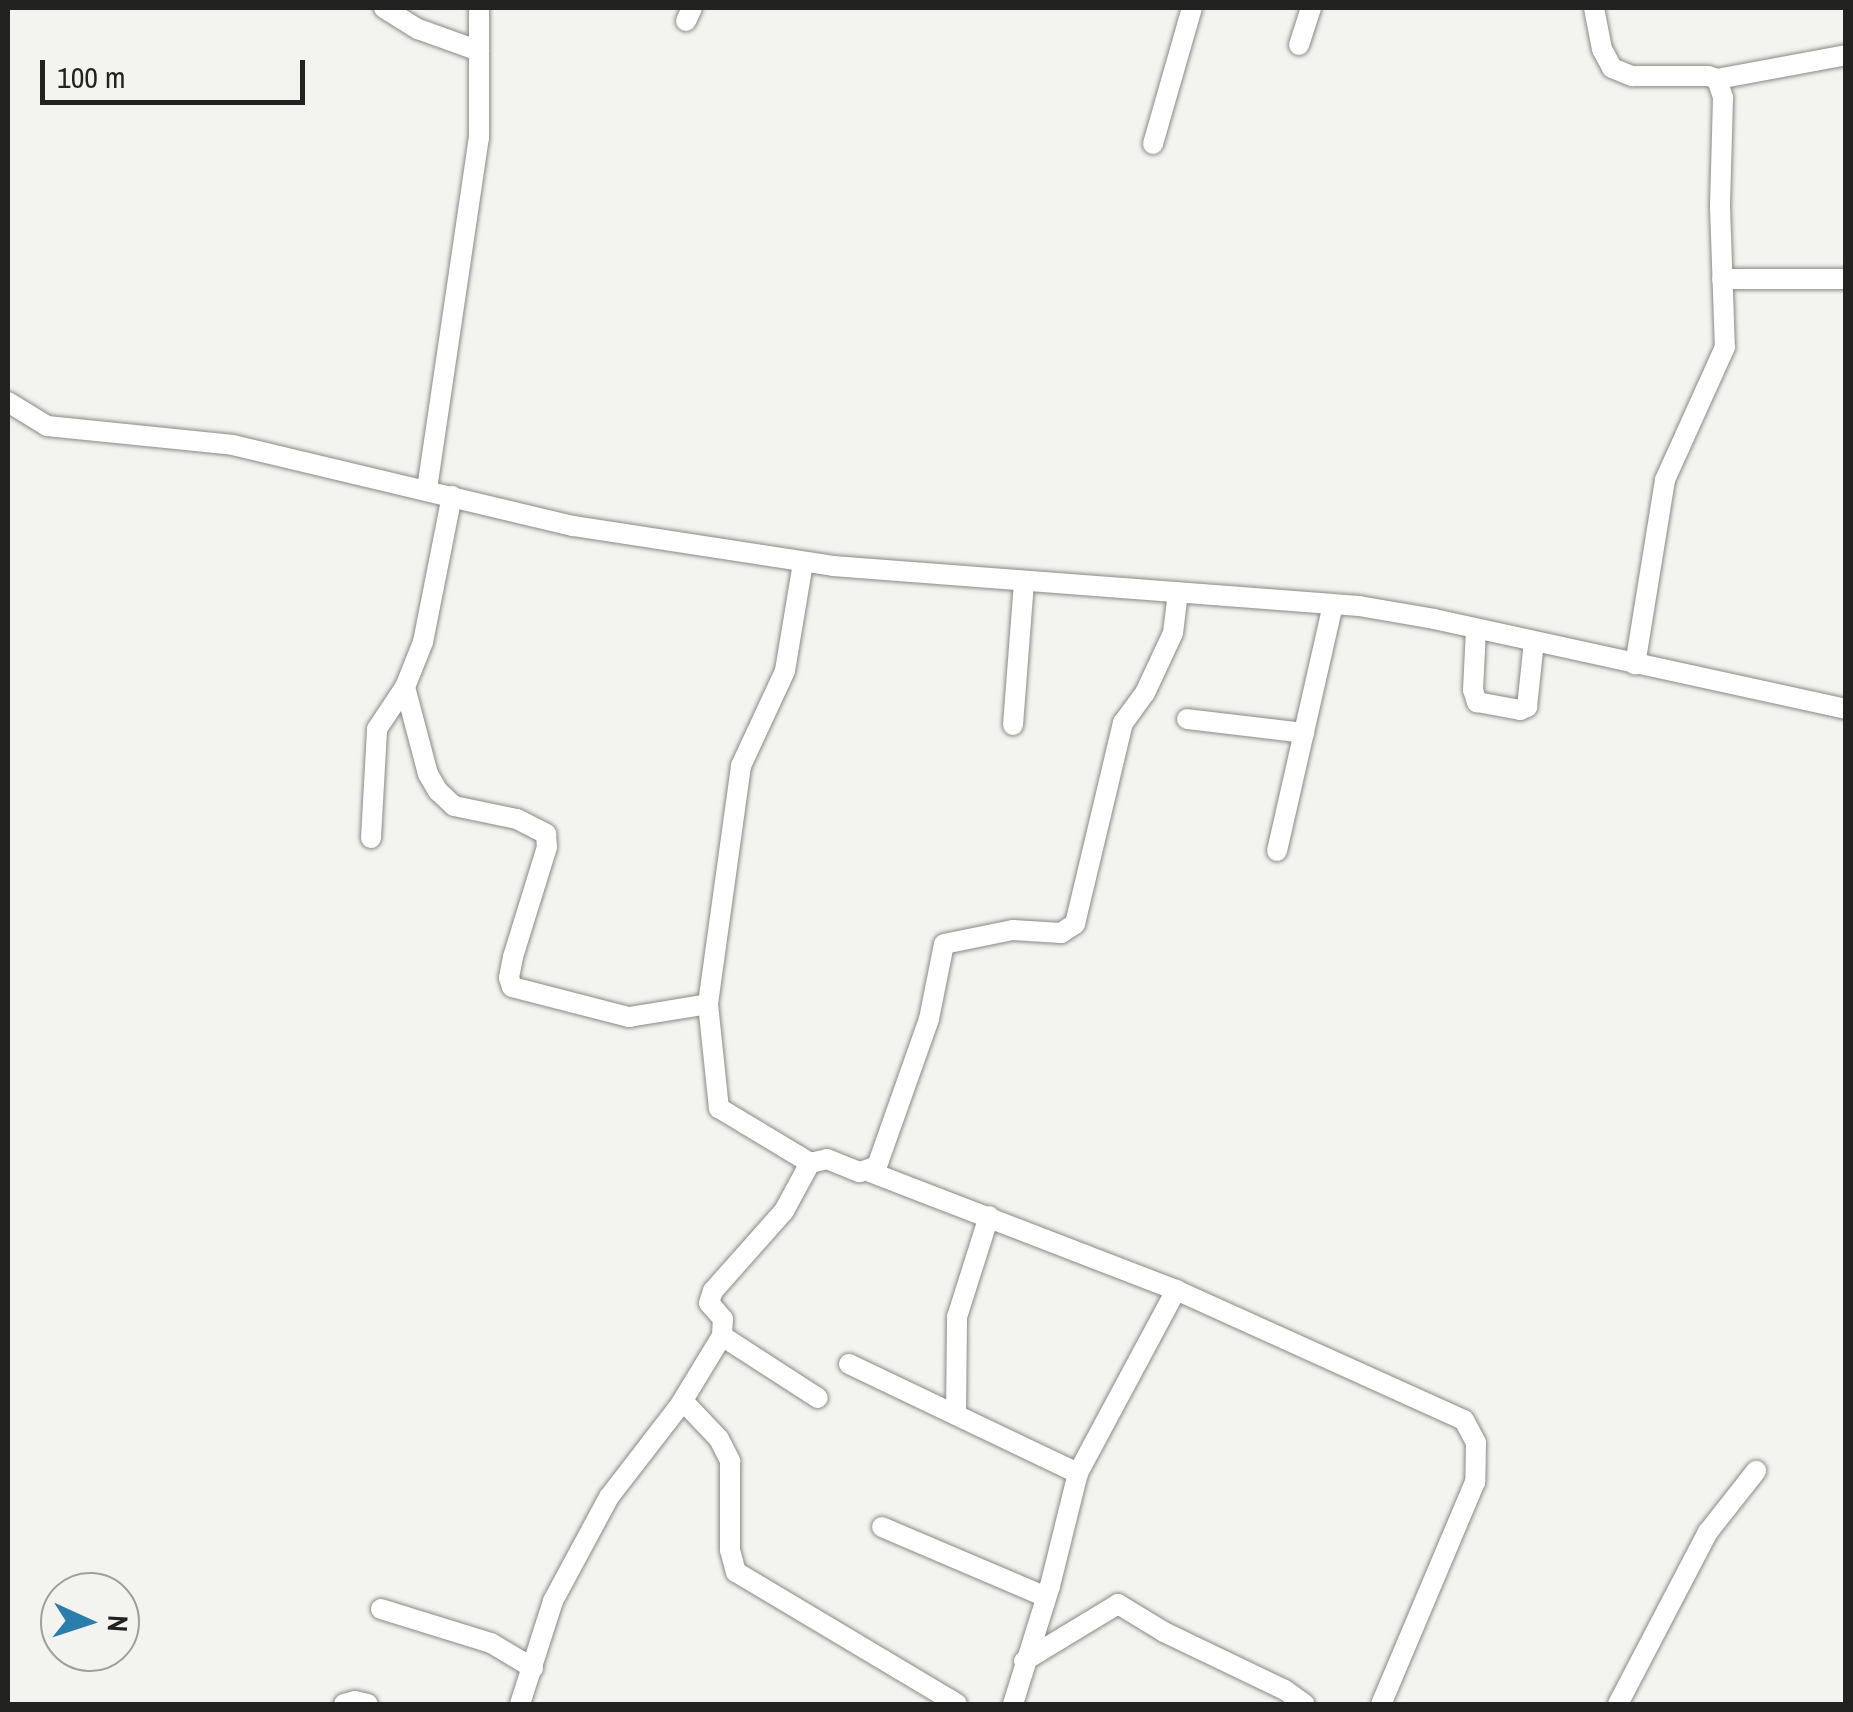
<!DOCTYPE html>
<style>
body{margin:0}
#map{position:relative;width:1853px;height:1712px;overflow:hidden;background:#f3f4ef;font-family:"Archivo Narrow",sans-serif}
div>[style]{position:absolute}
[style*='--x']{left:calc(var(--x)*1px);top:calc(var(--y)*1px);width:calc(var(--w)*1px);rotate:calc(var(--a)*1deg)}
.roads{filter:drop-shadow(0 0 2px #898985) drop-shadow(0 0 2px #898985)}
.minor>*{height:20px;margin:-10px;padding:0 10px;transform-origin:10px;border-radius:10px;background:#fff}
span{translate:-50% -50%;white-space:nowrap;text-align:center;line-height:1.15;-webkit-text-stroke:8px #f3f4ef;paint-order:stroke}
.frame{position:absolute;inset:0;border:10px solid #222221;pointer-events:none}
.north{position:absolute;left:40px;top:1572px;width:100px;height:100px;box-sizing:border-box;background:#f3f4ef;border:2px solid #9fa09d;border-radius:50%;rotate:93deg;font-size:28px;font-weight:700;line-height:40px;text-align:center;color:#222221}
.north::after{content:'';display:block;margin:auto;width:35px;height:45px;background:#2b7dae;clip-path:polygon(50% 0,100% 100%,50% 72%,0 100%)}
.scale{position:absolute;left:40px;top:60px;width:265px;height:45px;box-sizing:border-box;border:5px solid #222221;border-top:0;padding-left:12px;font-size:30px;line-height:35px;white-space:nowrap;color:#222221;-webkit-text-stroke:8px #f3f4ef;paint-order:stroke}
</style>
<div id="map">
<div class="roads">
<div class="minor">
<i style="--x:384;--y:8;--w:40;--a:32"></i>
<i style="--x:418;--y:29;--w:65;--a:19.8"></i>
<i style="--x:1594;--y:8;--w:42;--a:79"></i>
<i style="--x:1602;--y:49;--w:21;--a:62"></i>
<i style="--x:1612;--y:68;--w:22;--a:22"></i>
<i style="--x:1632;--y:76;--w:76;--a:0"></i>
<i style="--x:1708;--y:76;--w:9;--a:18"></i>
<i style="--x:1717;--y:79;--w:20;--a:72"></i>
<i style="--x:1723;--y:98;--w:109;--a:91.6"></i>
<i style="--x:1720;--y:207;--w:140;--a:88"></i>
<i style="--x:1725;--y:347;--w:146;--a:114.3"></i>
<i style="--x:1665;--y:480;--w:187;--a:99.2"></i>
<i style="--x:686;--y:21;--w:14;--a:-65"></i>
<i style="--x:1299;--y:45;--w:39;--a:-72"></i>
<i style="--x:1717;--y:79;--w:131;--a:-10.5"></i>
<i style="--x:1153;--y:144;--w:141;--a:-74"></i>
<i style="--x:1722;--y:279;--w:124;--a:0"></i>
<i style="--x:8;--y:402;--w:46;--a:31.6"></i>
<i style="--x:47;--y:426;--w:187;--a:5.8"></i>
<i style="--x:233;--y:445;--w:350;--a:13.4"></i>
<i style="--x:573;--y:526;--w:263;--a:8.7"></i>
<i style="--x:833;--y:566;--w:528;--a:4.35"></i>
<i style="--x:1359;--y:606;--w:76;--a:9.8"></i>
<i style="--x:1434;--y:619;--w:422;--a:12.3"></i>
<i style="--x:427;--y:489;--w:355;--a:-81.6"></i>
<i style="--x:479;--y:138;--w:130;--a:-90"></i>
<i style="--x:803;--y:563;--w:109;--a:99.5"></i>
<i style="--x:785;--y:671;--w:105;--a:114.9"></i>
<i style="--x:741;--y:766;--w:240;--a:97.9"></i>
<i style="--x:708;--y:1004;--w:105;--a:84"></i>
<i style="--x:719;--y:1108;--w:106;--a:31.1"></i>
<i style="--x:1476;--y:629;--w:61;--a:92.8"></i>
<i style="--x:1473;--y:690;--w:13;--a:72"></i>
<i style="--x:1477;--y:702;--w:44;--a:10.5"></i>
<i style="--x:1520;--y:710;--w:8;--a:-23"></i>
<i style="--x:1527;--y:707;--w:65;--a:-83.9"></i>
<i style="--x:405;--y:687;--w:90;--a:75.2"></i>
<i style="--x:428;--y:774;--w:20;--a:60"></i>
<i style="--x:438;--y:791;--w:22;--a:43"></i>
<i style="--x:454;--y:806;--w:64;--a:11.7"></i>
<i style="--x:517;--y:819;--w:33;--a:27"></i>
<i style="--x:546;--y:834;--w:13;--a:86"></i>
<i style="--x:547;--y:847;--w:115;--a:107.2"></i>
<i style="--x:513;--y:957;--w:21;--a:101"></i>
<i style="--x:509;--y:978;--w:9;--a:72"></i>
<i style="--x:512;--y:987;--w:121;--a:14.4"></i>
<i style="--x:629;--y:1017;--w:80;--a:-9.3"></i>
<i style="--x:1187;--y:719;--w:118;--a:6.8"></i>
<i style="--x:1013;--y:725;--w:144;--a:-85.6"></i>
<i style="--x:371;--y:838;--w:109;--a:-86.8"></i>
<i style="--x:377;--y:729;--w:50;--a:-56.3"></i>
<i style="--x:405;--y:687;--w:48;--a:-68.2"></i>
<i style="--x:423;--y:642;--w:149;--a:-78.8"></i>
<i style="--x:1277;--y:851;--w:253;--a:-77.2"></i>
<i style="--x:870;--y:1172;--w:328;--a:21.1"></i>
<i style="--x:1176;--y:1290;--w:316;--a:24.3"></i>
<i style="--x:1464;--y:1420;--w:26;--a:62"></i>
<i style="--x:1476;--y:1443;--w:39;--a:91"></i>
<i style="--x:1475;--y:1482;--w:241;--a:112.9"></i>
<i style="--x:722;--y:1336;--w:114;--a:32.9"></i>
<i style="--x:849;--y:1364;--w:254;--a:25.5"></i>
<i style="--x:683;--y:1401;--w:52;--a:46.5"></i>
<i style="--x:719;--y:1439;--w:25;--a:63"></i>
<i style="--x:730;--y:1461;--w:89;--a:90"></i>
<i style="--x:730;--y:1550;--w:23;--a:75"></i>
<i style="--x:736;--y:1572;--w:257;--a:30.8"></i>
<i style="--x:956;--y:1415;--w:98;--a:-89.4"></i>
<i style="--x:957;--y:1317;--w:106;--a:-72.4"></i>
<i style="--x:882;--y:1527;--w:178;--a:23.1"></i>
<i style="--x:381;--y:1609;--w:115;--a:17.2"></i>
<i style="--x:491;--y:1643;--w:49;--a:30.8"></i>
<i style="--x:1024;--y:1661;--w:110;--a:-31.2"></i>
<i style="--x:1118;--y:1604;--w:54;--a:31.3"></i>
<i style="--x:1164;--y:1632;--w:134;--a:25.6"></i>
<i style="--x:1285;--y:1690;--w:24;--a:36"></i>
<i style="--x:344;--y:1704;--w:11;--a:-15"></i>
<i style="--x:355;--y:1701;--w:13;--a:13"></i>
<i style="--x:520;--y:1704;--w:108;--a:-72.2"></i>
<i style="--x:553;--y:1601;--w:118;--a:-61.7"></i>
<i style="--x:609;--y:1497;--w:116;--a:-52.3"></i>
<i style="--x:680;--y:1405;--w:81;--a:-58.7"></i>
<i style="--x:722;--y:1336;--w:17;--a:-87"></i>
<i style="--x:723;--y:1319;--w:21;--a:-131"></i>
<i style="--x:709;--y:1303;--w:13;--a:-72"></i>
<i style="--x:713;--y:1291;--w:107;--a:-48.4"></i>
<i style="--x:784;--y:1211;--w:55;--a:-61.6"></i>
<i style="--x:810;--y:1163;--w:17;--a:-13"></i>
<i style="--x:827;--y:1159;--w:35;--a:22"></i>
<i style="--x:860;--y:1172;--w:18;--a:-19"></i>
<i style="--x:877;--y:1166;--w:156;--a:-70.5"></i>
<i style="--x:929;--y:1019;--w:76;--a:-78.7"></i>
<i style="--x:944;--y:944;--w:70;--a:-11.5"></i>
<i style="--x:1013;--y:930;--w:48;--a:3.6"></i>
<i style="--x:1061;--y:933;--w:17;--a:-33"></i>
<i style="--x:1075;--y:924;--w:207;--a:-76.6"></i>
<i style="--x:1123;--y:723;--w:37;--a:-54"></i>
<i style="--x:1145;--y:693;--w:66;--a:-65"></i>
<i style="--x:1173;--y:633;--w:41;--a:-83"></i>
<i style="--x:1013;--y:1704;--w:124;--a:-72.6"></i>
<i style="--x:1050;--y:1586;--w:116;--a:-76.1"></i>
<i style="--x:1078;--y:1473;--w:208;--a:-61.8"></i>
<i style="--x:1618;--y:1704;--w:194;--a:-62.4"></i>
<i style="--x:1708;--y:1532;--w:78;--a:-51.8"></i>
</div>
</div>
<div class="frame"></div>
<div class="north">N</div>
<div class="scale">100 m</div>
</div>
